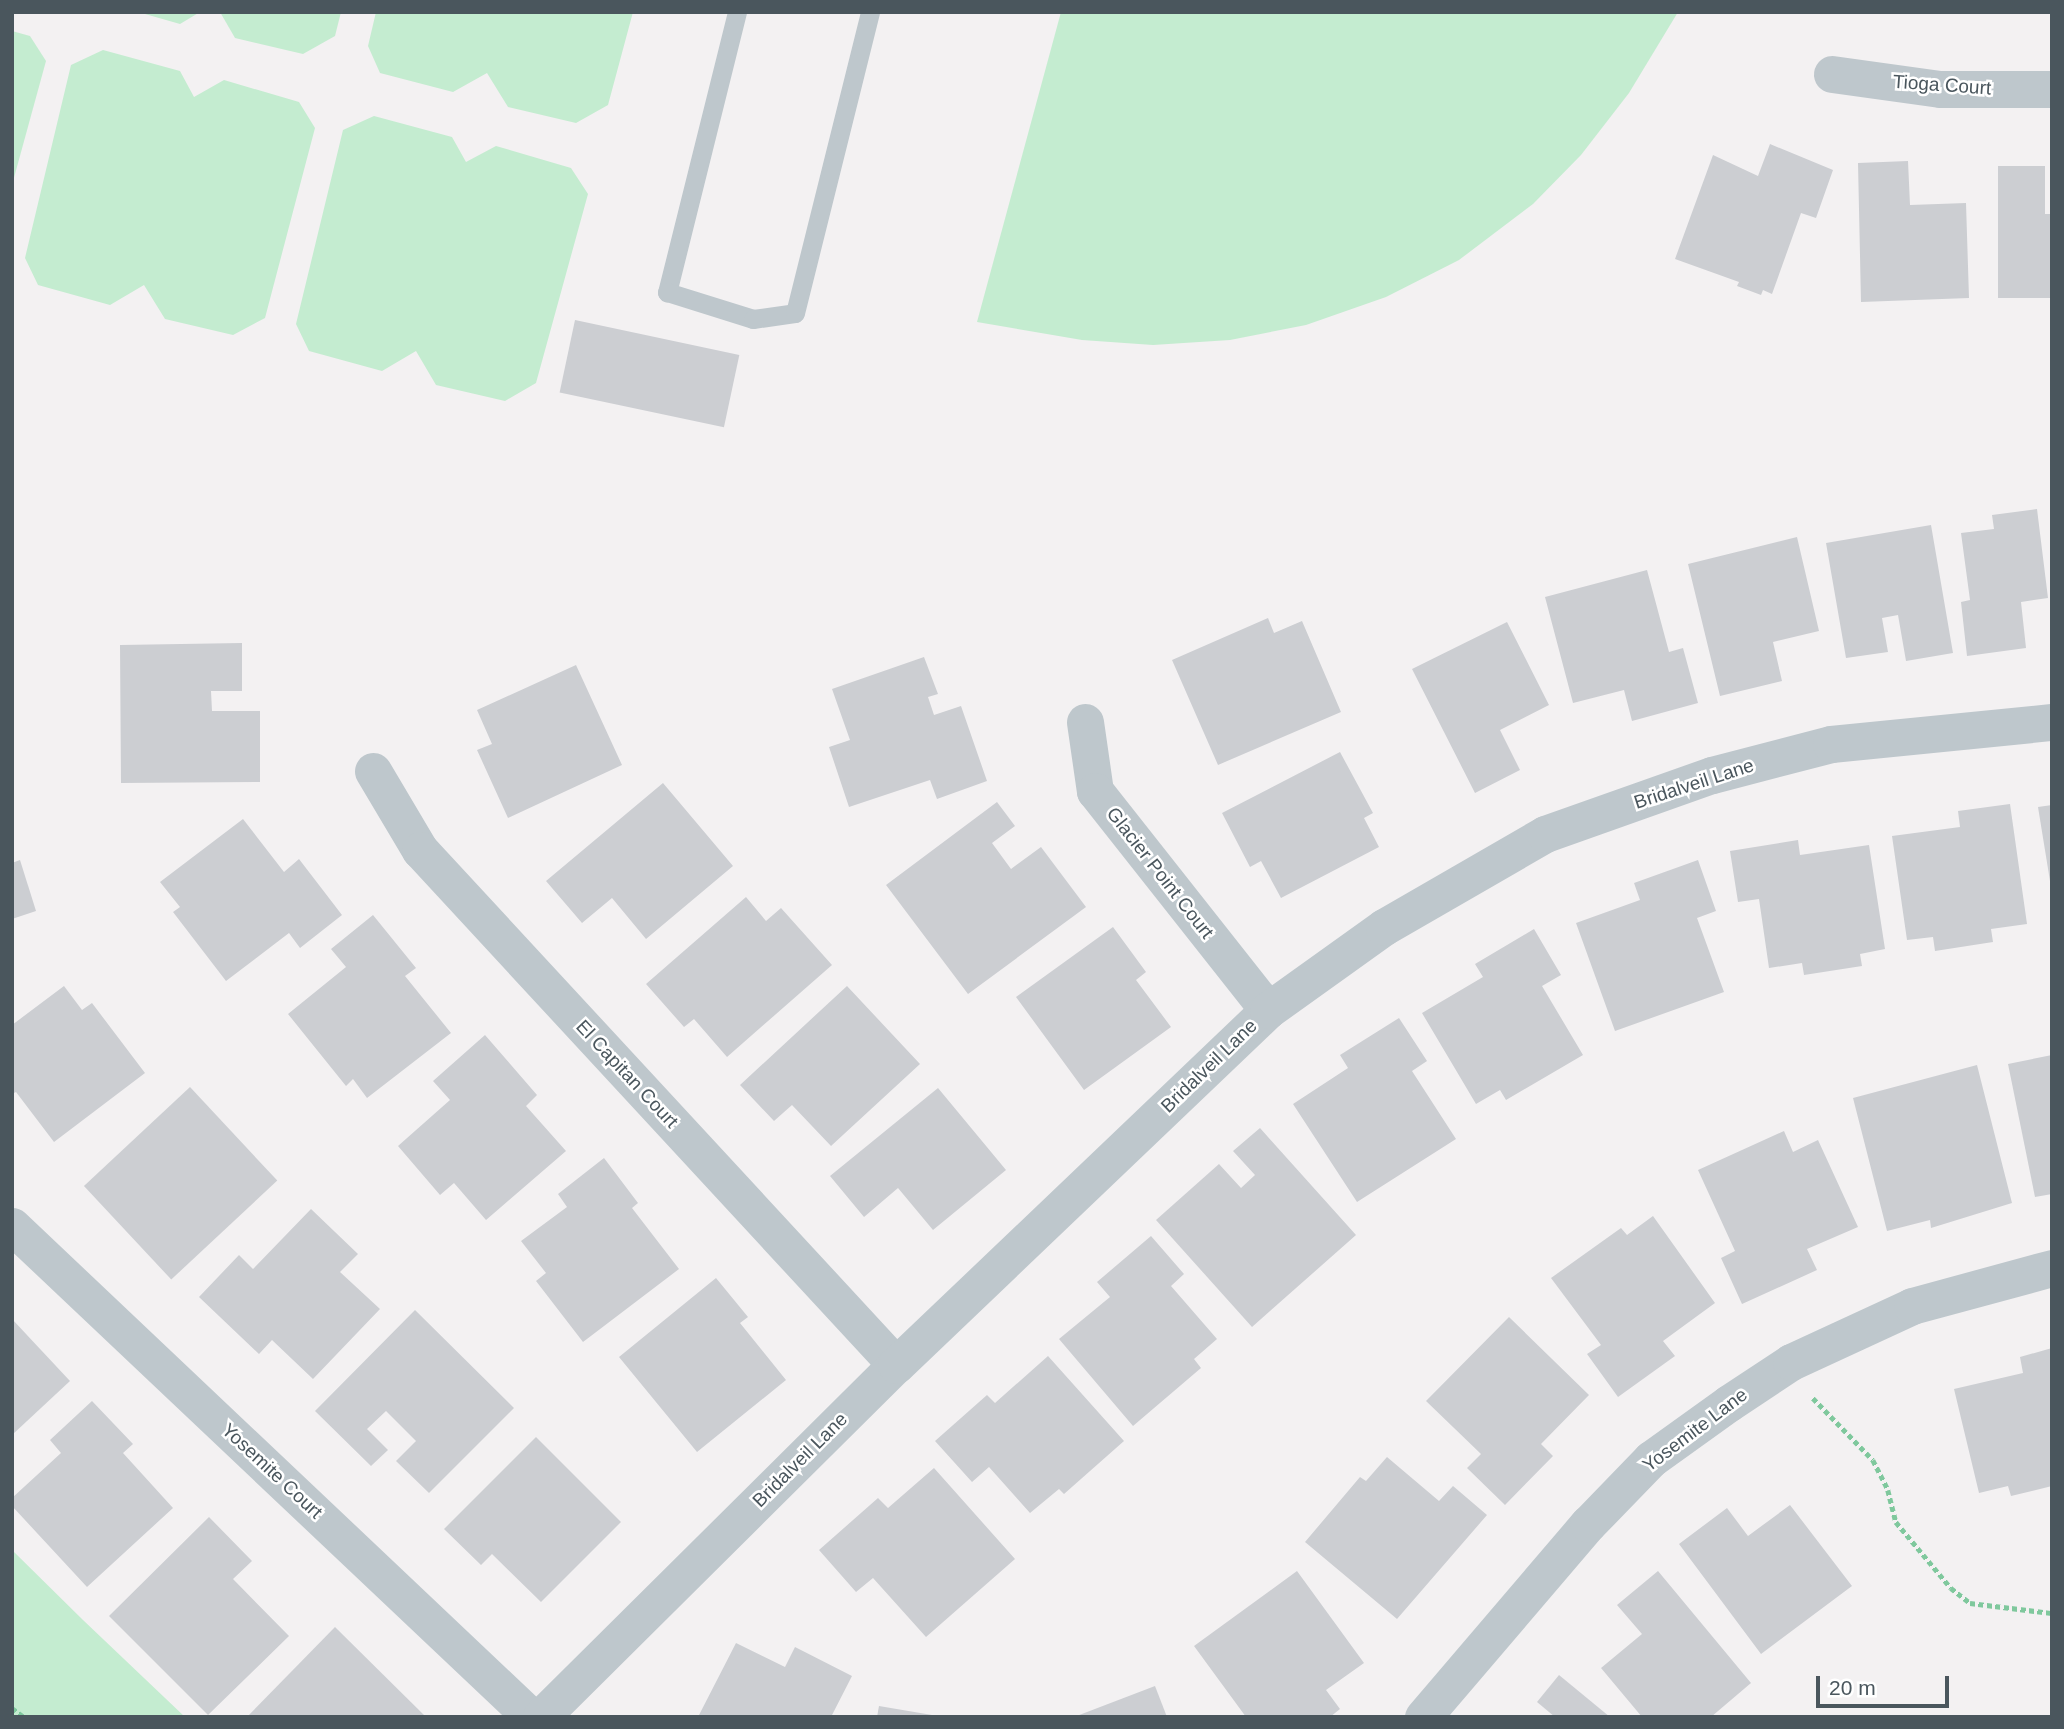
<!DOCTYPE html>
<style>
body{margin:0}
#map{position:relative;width:2064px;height:1729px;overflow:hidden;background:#f3f1f2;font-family:Arial,sans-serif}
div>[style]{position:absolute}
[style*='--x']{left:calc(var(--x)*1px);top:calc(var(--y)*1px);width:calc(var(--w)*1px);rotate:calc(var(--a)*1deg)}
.green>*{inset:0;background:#c4ecd0}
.building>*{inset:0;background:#ccced2;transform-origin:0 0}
.path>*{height:4.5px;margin-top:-2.25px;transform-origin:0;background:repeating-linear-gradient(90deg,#7fc89d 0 5px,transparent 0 8.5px)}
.service>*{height:19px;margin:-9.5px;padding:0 9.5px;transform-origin:9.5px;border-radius:9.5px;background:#bec7cc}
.minor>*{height:37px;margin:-18.5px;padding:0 18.5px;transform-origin:18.5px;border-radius:18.5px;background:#bec7cc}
span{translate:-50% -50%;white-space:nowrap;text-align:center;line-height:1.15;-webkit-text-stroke:5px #fff;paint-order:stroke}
.street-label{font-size:19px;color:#4a565d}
.frame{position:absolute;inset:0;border:14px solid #4a565d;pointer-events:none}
.scale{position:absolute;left:1816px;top:1676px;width:133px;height:32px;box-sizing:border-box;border:4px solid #4a565d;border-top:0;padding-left:9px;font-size:21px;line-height:24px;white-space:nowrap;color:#4a565d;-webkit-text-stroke:5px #fff;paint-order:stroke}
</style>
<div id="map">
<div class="green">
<i style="clip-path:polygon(138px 12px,200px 12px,180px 24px)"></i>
<i style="clip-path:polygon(220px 12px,341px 12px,335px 36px,303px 54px,235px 38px)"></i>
<i style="clip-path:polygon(376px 12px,633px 12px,608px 105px,576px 123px,508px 107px,487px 73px,453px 92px,380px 73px,368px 46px)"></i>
<i style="clip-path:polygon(1061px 12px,1678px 12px,1629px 93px,1581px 155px,1533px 204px,1459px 260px,1386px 297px,1306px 325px,1230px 340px,1153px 345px,1082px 340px,977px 322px)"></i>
<i style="clip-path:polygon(12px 31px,30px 36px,46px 61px,12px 185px)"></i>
<i style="clip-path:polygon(103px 50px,180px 71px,194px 97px,224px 80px,299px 102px,315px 128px,265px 318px,233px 335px,165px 319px,144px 285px,110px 305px,38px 285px,25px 258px,71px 65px)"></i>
<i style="clip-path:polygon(374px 116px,452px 137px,466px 162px,496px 146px,571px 168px,588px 194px,536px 383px,505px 401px,436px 385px,416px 351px,382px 371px,309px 351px,296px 324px,343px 130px)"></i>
<i style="clip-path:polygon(12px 1550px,83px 1620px,185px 1717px,12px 1717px)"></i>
</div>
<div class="building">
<i style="clip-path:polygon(1770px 144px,1833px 170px,1816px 218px,1801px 213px,1772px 294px,1763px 290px,1761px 295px,1737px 286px,1739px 282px,1675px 259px,1713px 155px,1758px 176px)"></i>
<i style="clip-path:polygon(1908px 161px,1910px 205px,1966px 203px,1969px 298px,1861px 302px,1858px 163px)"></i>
<i style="clip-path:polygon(1998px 166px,2045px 166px,2045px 214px,2052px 214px,2052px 298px,1998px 298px)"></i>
<i style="left:575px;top:320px;width:168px;height:74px;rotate:12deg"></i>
<i style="clip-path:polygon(2037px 509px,2048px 598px,2021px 602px,2026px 648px,1967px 656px,1961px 602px,1970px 600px,1961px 533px,1994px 529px,1992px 515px)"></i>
<i style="clip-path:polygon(1931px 525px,1953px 653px,1906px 661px,1898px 615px,1882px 618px,1888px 652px,1846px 658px,1826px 543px)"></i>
<i style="clip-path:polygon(1797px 537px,1819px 631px,1773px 642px,1782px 681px,1720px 696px,1688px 564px)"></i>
<i style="clip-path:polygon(1647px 570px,1669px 652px,1683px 648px,1698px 703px,1632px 721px,1624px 690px,1573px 703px,1545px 597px)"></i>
<i style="clip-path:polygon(1268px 618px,1274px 633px,1302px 621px,1341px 712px,1218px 765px,1172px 660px)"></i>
<i style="clip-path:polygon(1507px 622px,1549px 705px,1500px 730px,1520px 770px,1475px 793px,1412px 669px)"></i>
<i style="clip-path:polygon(242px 643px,242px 691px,211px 691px,212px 711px,260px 711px,260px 782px,121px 783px,120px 645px)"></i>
<i style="clip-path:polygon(924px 657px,938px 694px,928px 697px,934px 715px,961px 706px,987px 781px,937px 799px,930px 780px,849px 807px,829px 747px,850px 740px,832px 689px)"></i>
<i style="clip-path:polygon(576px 665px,622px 765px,508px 818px,477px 750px,492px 744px,477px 710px)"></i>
<i style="clip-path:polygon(1340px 752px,1373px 813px,1364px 818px,1379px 847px,1281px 898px,1261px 861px,1250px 867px,1222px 813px)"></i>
<i style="clip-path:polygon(663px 783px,733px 866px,646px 939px,612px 898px,582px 923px,546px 881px)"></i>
<i style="clip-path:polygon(997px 802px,1015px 826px,992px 843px,1011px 869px,1041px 847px,1086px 907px,968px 994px,886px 885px)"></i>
<i style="clip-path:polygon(2010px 804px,2027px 924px,1991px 929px,1993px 942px,1935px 951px,1933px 937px,1907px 940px,1892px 836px,1960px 827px,1958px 811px)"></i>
<i style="clip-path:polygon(2052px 805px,2052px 881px,2050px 881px,2038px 807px)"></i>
<i style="clip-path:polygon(243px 819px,284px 872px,299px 859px,342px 915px,300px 948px,289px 933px,226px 981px,173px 912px,180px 907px,160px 882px)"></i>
<i style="clip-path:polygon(1798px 840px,1800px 855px,1869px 845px,1885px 949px,1860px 954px,1862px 966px,1804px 975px,1802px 963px,1769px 968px,1759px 899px,1738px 902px,1730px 851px)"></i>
<i style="clip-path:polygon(20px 860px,36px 911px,12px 919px,12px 863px)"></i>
<i style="clip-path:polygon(1698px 860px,1716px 911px,1697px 918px,1724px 992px,1615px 1031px,1576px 923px,1640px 900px,1634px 883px)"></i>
<i style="clip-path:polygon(746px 897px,766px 921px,781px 908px,832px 965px,727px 1057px,694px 1019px,684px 1027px,646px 984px)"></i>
<i style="clip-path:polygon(373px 915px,416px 968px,405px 976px,451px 1033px,367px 1098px,353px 1079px,346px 1086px,288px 1014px,346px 967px,331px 949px)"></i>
<i style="clip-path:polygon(1113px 927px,1146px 972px,1136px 980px,1171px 1027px,1084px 1090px,1016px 997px)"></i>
<i style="clip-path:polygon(1534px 929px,1561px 975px,1542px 986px,1583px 1055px,1506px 1100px,1500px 1090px,1476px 1104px,1422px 1013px,1483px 977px,1475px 964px)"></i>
<i style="clip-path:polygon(64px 986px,82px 1010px,92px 1003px,145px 1073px,54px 1142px,16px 1092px,12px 1094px,12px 1025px)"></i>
<i style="clip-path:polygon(847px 986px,920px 1064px,831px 1146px,792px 1105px,774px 1121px,740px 1085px)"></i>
<i style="clip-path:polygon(1399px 1018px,1427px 1061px,1412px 1071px,1456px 1139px,1357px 1202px,1293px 1104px,1348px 1068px,1340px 1055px)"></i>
<i style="clip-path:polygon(485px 1035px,537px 1095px,526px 1106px,566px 1151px,486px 1220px,454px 1183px,440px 1195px,398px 1146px,450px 1100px,433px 1081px)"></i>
<i style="clip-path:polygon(2052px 1055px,2052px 1194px,2035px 1197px,2008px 1064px)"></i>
<i style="clip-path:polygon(1977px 1065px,2012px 1203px,1931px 1228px,1930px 1220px,1887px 1231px,1853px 1098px)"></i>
<i style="left:190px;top:1087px;width:128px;height:145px;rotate:47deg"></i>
<i style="clip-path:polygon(938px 1088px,1006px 1170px,933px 1230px,898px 1188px,864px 1217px,830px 1176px)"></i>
<i style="clip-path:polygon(1260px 1128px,1356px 1235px,1252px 1327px,1156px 1220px,1219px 1164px,1241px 1188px,1255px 1175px,1233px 1151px)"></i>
<i style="clip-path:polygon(1784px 1131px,1793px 1152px,1818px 1140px,1858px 1227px,1807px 1249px,1817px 1270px,1742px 1304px,1721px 1258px,1735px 1251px,1698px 1170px)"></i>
<i style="clip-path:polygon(604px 1158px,638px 1203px,632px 1208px,679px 1269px,583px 1342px,536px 1281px,546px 1273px,521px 1241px,567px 1207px,558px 1194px)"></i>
<i style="clip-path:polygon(311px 1209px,358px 1254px,340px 1272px,380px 1309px,313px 1379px,272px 1340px,259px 1354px,199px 1297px,239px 1255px,253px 1269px)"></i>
<i style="clip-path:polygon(1653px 1216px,1715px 1303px,1663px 1341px,1675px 1356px,1618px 1397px,1587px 1354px,1601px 1345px,1551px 1278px,1621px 1228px,1627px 1235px)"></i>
<i style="clip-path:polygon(1151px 1236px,1184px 1274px,1171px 1286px,1217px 1339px,1194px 1359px,1201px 1368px,1133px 1426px,1059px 1339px,1110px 1297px,1097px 1282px)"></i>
<i style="clip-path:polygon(716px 1278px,748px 1317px,740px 1323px,786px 1380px,697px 1452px,619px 1357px)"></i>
<i style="clip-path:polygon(415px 1310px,514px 1408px,429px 1493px,396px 1461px,416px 1441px,386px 1411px,367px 1429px,388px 1450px,371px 1466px,315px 1411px)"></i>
<i style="clip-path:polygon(1509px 1317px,1589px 1395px,1541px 1444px,1553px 1456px,1505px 1505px,1467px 1468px,1481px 1454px,1426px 1401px)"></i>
<i style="clip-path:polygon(12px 1319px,70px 1381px,12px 1435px)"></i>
<i style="clip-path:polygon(2052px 1348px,2052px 1486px,2011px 1496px,2008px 1486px,1979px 1493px,1954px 1389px,2023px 1373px,2020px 1357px)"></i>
<i style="clip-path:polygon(1048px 1356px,1124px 1441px,1064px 1494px,1059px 1489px,1030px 1513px,989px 1467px,972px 1482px,935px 1441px,987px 1395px,995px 1403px)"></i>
<i style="clip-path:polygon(92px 1401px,133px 1444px,123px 1453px,173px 1508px,87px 1587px,12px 1506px,12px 1498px,61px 1453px,50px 1440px)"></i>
<i style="clip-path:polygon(536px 1437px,621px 1522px,541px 1602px,492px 1554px,481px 1565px,444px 1529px)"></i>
<i style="clip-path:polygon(1387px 1457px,1439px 1501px,1453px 1486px,1487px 1515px,1397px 1619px,1305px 1542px,1360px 1477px,1366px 1481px)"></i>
<i style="clip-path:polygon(934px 1468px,1015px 1559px,926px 1637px,873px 1578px,856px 1592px,819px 1550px,878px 1498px,888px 1508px)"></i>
<i style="clip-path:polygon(1790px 1505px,1852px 1586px,1761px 1654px,1679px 1544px,1727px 1508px,1748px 1536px)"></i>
<i style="clip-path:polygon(209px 1517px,252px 1561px,233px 1579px,289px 1636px,208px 1715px,109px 1616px)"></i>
<i style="clip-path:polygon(1297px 1571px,1364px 1663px,1326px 1690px,1340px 1709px,1330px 1717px,1246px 1717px,1194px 1646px)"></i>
<i style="clip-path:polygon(1658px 1571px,1751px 1683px,1711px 1717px,1642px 1717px,1601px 1668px,1642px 1634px,1617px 1605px)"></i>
<i style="clip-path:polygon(335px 1627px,426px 1717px,247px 1717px)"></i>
<i style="clip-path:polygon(736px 1643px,785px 1667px,795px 1647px,852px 1676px,831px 1717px,698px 1717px)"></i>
<i style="clip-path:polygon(1559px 1675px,1610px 1717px,1555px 1717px,1537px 1702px)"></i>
<i style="clip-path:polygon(1155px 1686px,1167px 1717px,1074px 1717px)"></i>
<i style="clip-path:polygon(879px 1706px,932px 1715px,932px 1717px,877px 1717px)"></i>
</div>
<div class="path">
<i style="--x:1813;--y:1398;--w:86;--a:45.9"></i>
<i style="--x:1873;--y:1460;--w:34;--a:63"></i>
<i style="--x:1888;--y:1490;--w:33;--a:76"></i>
<i style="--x:1896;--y:1522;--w:86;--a:50.2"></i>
<i style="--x:1951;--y:1588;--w:24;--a:38"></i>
<i style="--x:1970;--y:1603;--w:83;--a:7"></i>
<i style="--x:12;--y:1708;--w:15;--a:37"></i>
</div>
<div class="service">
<i style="--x:737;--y:12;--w:289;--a:104"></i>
<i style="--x:667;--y:292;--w:90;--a:17.4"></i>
<i style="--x:753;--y:319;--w:42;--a:-8.1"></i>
<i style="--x:795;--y:313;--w:310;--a:-76"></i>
</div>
<div class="minor">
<i style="--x:1832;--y:74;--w:109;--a:7.9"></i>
<i style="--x:1940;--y:89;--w:112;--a:0"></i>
<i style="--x:1085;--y:722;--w:70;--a:81.8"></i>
<i style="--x:1095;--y:791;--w:279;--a:51.7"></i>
<i style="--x:373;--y:771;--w:92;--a:59.3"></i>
<i style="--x:420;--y:850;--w:701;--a:47.25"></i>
<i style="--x:12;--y:1226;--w:714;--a:43.41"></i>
<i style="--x:541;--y:1717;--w:500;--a:-44.8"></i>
<i style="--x:896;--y:1365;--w:514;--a:-43.66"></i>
<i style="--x:1268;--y:1010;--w:143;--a:-35.6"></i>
<i style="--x:1384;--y:927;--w:186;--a:-30"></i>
<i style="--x:1545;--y:834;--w:177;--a:-19.5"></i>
<i style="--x:1712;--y:775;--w:123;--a:-14.6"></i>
<i style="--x:1831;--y:744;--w:222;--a:-5.7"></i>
<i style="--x:1423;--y:1717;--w:254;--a:-49.5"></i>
<i style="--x:1588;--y:1524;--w:91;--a:-45.9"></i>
<i style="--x:1651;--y:1459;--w:96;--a:-35.7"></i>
<i style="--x:1729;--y:1403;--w:74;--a:-33.5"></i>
<i style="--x:1791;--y:1362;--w:133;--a:-24.8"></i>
<i style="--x:1912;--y:1306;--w:145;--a:-15.2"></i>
</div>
<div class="street-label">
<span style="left:1942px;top:85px;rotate:4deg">Tioga Court</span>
<span style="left:1694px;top:784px;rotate:-18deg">Bridalveil Lane</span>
<span style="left:1160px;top:873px;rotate:52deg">Glacier Point Court</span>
<span style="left:1209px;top:1066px;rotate:-44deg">Bridalveil Lane</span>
<span style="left:627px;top:1074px;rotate:47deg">El Capitan Court</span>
<span style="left:1695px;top:1430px;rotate:-37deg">Yosemite Lane</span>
<span style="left:800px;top:1460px;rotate:-45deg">Bridalveil Lane</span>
<span style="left:272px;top:1471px;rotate:43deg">Yosemite Court</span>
</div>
<div class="frame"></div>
<div class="scale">20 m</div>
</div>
